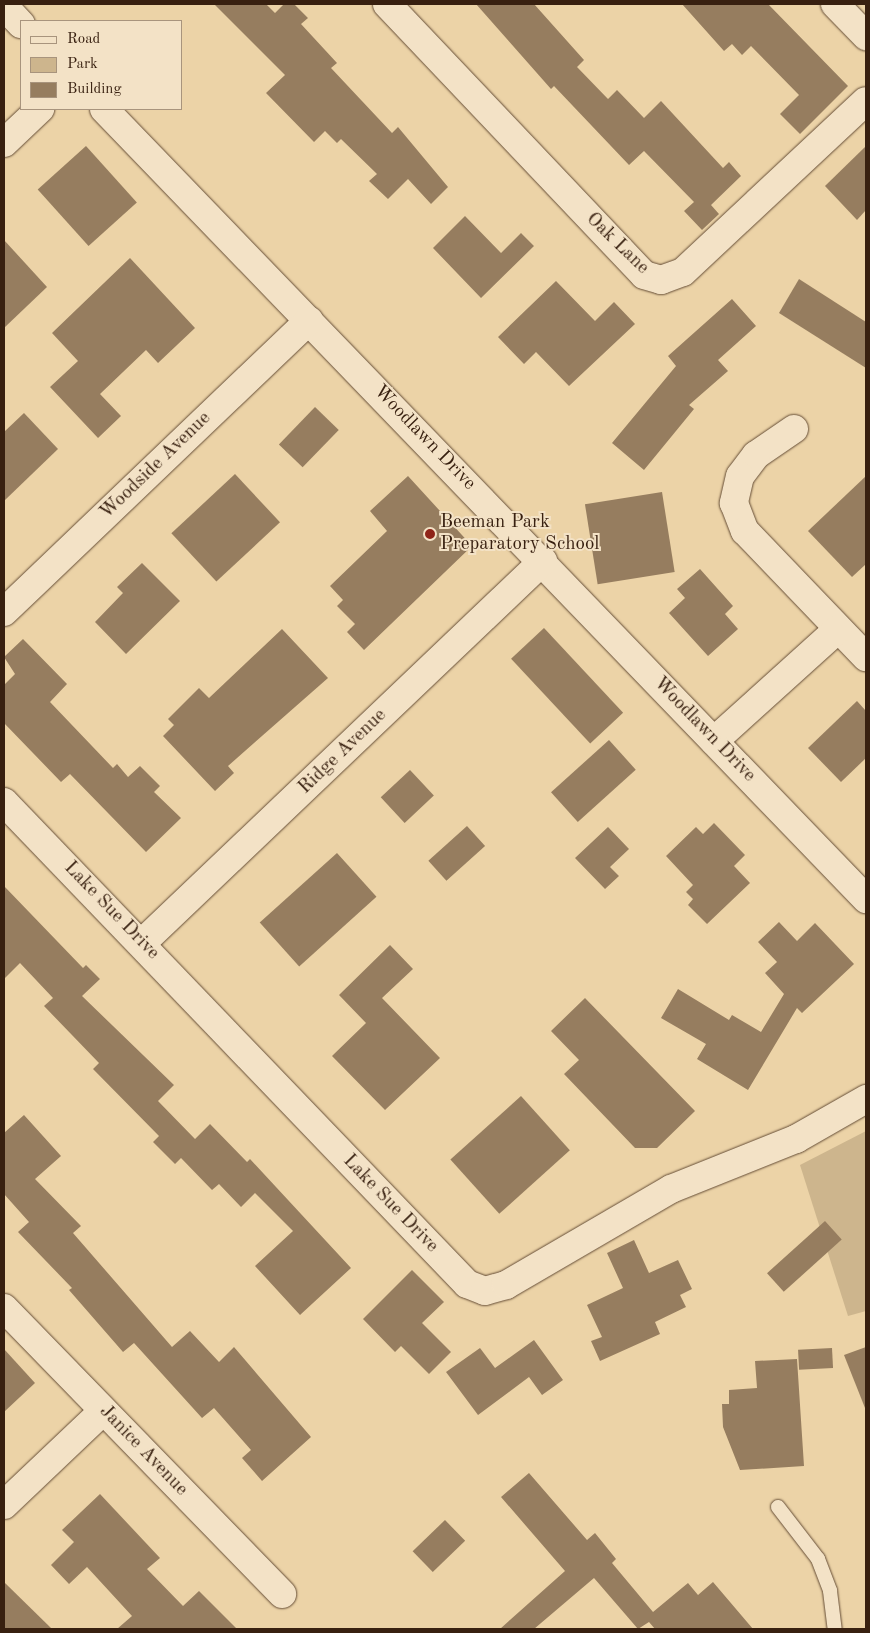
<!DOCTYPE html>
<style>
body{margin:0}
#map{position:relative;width:870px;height:1633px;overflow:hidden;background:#ecd3a7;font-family:"Old Standard TT",serif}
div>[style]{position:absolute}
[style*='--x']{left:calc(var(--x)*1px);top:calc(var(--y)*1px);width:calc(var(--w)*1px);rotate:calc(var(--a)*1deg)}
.green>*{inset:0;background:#cdb58d}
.building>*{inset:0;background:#967d5f;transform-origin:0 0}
.roads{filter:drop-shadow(0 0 1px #654d36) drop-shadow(0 0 1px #654d36)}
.service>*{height:14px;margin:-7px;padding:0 7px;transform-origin:7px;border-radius:7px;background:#f3e2c6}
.minor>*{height:28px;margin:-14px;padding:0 14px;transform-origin:14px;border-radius:14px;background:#f3e2c6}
.dots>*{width:14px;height:14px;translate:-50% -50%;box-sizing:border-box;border:2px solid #f3e2c6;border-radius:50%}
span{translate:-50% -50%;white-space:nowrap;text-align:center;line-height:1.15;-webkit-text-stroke:4px #f3e2c6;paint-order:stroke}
.street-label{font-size:19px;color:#382010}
.poi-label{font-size:19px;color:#382010}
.left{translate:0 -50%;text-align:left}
.frame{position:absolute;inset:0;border:5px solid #382010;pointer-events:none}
.legend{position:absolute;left:20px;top:20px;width:162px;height:90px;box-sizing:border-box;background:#f3e2c6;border:1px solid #a8947d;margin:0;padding:6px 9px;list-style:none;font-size:15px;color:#382010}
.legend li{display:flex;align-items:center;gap:10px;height:25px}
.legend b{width:25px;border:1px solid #a8947d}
</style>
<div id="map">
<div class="green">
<i style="clip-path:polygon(866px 1131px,866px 1311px,848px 1316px,800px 1165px)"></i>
</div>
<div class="building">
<i style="clip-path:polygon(214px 4px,266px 4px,275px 13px,284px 4px,294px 4px,308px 18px,301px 24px,337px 63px,331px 68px,392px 133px,398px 127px,448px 187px,431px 204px,408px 179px,388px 199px,369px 181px,377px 174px,341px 139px,337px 143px,325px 131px,314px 142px,266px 93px,285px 75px)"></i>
<i style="clip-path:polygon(476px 4px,534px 4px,584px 60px,577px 67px,608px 99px,617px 90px,644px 118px,661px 101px,723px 168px,729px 162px,741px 176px,711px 205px,719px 214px,702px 230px,684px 211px,694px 202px,644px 151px,629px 165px,554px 86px,551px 89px)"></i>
<i style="clip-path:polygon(682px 4px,768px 4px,848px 86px,800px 134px,780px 114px,799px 95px,751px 46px,742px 55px,732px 44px,724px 51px)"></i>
<i style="left:86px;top:146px;width:76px;height:65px;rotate:48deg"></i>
<i style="clip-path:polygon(866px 146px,866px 210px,857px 220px,825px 186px)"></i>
<i style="clip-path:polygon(465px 216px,501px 253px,521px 233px,534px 246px,481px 298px,433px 248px)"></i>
<i style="clip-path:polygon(4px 240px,47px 287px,4px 328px)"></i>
<i style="clip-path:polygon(130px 258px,195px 328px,158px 363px,146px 350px,100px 394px,121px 416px,98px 438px,50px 387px,78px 361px,52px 333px)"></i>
<i style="clip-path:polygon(799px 279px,866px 322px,866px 368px,779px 313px)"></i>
<i style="clip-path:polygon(556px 281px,595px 321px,614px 302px,635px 324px,569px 386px,536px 352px,524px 364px,498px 337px)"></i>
<i style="clip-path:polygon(732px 299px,756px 326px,718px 360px,728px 371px,689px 405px,694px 409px,644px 470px,612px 443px,676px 366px,668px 356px)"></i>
<i style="left:315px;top:407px;width:33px;height:52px;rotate:44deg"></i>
<i style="clip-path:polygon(24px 413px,58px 449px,4px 501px,4px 432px)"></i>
<i style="left:235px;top:474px;width:66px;height:87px;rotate:47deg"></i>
<i style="clip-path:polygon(408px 476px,472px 546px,364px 650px,347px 632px,355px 624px,337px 606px,343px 600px,330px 586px,387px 531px,370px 511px)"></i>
<i style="clip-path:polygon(866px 476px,866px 564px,852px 577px,808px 531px)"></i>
<i style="left:662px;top:492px;width:81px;height:78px;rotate:81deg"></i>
<i style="clip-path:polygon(142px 563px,180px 601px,126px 654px,95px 622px,123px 593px,117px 587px)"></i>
<i style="clip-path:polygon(700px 569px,733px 606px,725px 614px,738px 629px,708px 656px,669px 613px,685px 598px,677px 589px)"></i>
<i style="left:544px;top:628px;width:116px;height:45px;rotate:47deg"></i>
<i style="clip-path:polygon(282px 629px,328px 678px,228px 766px,234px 773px,215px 791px,163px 736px,174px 725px,168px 719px,199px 688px,209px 698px)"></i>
<i style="clip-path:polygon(23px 639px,67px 684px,50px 702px,113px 768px,117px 764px,128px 777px,140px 766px,160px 786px,154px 792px,181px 818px,146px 852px,70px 774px,61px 782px,4px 723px,4px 685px,15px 674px,4px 657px)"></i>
<i style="clip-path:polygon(857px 701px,866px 711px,866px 758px,841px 782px,808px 748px)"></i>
<i style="left:609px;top:740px;width:40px;height:78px;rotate:48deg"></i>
<i style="left:410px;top:770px;width:35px;height:40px;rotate:47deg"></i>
<i style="clip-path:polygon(714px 823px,745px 855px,734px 866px,750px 883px,707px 924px,688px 905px,693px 899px,686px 892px,693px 885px,666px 856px,696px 827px,703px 834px)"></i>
<i style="left:467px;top:826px;width:27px;height:52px;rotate:48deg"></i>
<i style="clip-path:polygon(608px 827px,629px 849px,610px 867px,619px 876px,605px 889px,575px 858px)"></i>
<i style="left:337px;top:853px;width:59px;height:104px;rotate:48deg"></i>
<i style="clip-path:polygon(4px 886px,83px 968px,86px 965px,100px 979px,82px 996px,174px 1085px,158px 1101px,195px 1139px,210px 1124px,247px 1162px,250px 1159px,351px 1268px,300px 1315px,255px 1266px,293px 1231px,255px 1193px,241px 1207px,219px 1184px,212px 1190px,181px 1158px,175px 1164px,153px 1142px,159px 1136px,93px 1069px,99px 1063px,44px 1006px,53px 998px,20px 963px,4px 979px)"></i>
<i style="clip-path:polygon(779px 922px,797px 941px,815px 923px,854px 964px,802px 1013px,797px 1008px,748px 1090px,697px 1059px,706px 1044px,661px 1018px,678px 989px,729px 1020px,732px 1015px,761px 1032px,784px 994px,765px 973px,777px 962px,758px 942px)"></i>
<i style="clip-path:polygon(390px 945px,413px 969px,382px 998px,440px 1058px,385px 1110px,332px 1056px,366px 1023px,339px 995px)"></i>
<i style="clip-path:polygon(585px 998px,695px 1111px,657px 1148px,635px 1148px,564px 1074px,579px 1060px,551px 1031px)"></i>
<i style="left:521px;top:1096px;width:73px;height:95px;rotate:48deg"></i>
<i style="clip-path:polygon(24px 1115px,61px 1156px,35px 1179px,81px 1226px,73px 1233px,172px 1347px,190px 1331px,219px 1362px,234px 1347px,311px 1437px,262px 1481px,242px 1458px,251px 1450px,214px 1408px,202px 1418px,134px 1343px,123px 1352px,69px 1290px,72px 1288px,18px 1232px,29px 1222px,4px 1194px,4px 1133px)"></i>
<i style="left:825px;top:1221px;width:25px;height:78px;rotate:48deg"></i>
<i style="clip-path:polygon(634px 1240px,649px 1273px,678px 1260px,692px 1289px,680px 1295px,686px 1307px,655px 1322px,660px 1334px,600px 1361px,591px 1341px,602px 1337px,587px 1305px,623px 1288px,607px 1253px)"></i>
<i style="clip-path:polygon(412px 1270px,444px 1302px,422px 1323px,451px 1352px,429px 1374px,401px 1346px,395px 1352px,363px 1319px)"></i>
<i style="clip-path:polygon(534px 1340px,563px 1380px,542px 1395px,529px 1377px,478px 1415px,446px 1372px,480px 1348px,495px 1368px)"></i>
<i style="clip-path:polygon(866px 1347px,866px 1408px,865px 1408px,844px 1355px)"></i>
<i style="left:832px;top:1348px;width:20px;height:34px;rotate:87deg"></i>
<i style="clip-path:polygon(4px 1349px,35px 1383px,4px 1412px)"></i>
<i style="clip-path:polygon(797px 1359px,804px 1466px,740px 1470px,723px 1427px,722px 1404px,729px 1404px,729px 1390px,757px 1388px,755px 1361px)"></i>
<i style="clip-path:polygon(529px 1473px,587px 1540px,595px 1533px,616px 1559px,612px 1563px,653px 1612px,688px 1583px,698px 1595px,713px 1582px,753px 1629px,655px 1629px,649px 1622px,638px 1629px,594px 1578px,534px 1629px,500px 1629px,565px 1571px,501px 1497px)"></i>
<i style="clip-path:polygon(100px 1494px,160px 1558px,147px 1569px,183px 1606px,199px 1591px,237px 1629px,117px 1629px,132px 1616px,87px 1567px,69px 1584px,51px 1565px,74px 1542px,62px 1530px)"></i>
<i style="left:445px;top:1520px;width:29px;height:45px;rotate:46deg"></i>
<i style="clip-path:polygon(4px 1582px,52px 1629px,4px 1629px)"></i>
</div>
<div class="roads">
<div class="service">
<i style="--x:778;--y:1507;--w:66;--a:52.4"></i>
<i style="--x:818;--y:1559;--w:34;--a:69"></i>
<i style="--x:830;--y:1591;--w:38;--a:83"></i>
</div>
<div class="minor">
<i style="--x:387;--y:4;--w:373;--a:46.5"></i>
<i style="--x:644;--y:275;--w:18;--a:16"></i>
<i style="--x:661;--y:280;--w:23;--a:-20"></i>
<i style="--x:683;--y:272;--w:250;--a:-43.1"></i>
<i style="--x:835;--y:4;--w:45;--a:45.9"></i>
<i style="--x:4;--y:6;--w:25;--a:47"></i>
<i style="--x:104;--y:109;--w:1098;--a:46.03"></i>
<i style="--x:4;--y:143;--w:50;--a:-43.4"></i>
<i style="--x:794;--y:429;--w:46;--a:145.6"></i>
<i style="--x:756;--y:455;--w:26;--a:127"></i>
<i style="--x:740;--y:476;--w:28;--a:103"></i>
<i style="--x:734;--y:503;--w:30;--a:69"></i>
<i style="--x:745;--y:531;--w:175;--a:46.2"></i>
<i style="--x:4;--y:612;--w:422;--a:-43.7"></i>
<i style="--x:714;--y:741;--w:167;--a:-42.1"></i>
<i style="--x:4;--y:802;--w:668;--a:46.15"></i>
<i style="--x:467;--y:1284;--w:19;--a:21"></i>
<i style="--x:485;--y:1291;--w:22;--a:-16"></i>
<i style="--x:506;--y:1285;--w:191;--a:-30.2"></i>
<i style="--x:671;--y:1189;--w:135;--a:-21.8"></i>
<i style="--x:796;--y:1139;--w:81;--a:-29.7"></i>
<i style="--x:142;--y:943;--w:554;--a:-43.61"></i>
<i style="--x:4;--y:1308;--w:399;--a:45.8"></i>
<i style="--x:4;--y:1505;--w:137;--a:-43.5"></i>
</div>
</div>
<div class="dots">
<i style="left:430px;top:534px;background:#8f2418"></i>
</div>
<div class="street-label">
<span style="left:617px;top:244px;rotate:44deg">Oak Lane</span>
<span style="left:424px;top:438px;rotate:46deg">Woodlawn Drive</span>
<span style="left:156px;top:466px;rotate:-44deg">Woodside Avenue</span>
<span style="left:704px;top:730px;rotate:46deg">Woodlawn Drive</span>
<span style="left:343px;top:752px;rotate:-44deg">Ridge Avenue</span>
<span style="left:111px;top:911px;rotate:46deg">Lake Sue Drive</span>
<span style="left:390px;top:1204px;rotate:46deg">Lake Sue Drive</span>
<span style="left:143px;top:1451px;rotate:46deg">Janice Avenue</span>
</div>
<div class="poi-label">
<span class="left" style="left:440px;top:534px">Beeman Park<br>Preparatory School</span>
</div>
<div class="frame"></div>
<ul class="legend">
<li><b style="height:6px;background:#f3e2c6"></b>Road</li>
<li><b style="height:14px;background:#cdb58d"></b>Park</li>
<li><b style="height:14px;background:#967d5f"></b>Building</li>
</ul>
</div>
